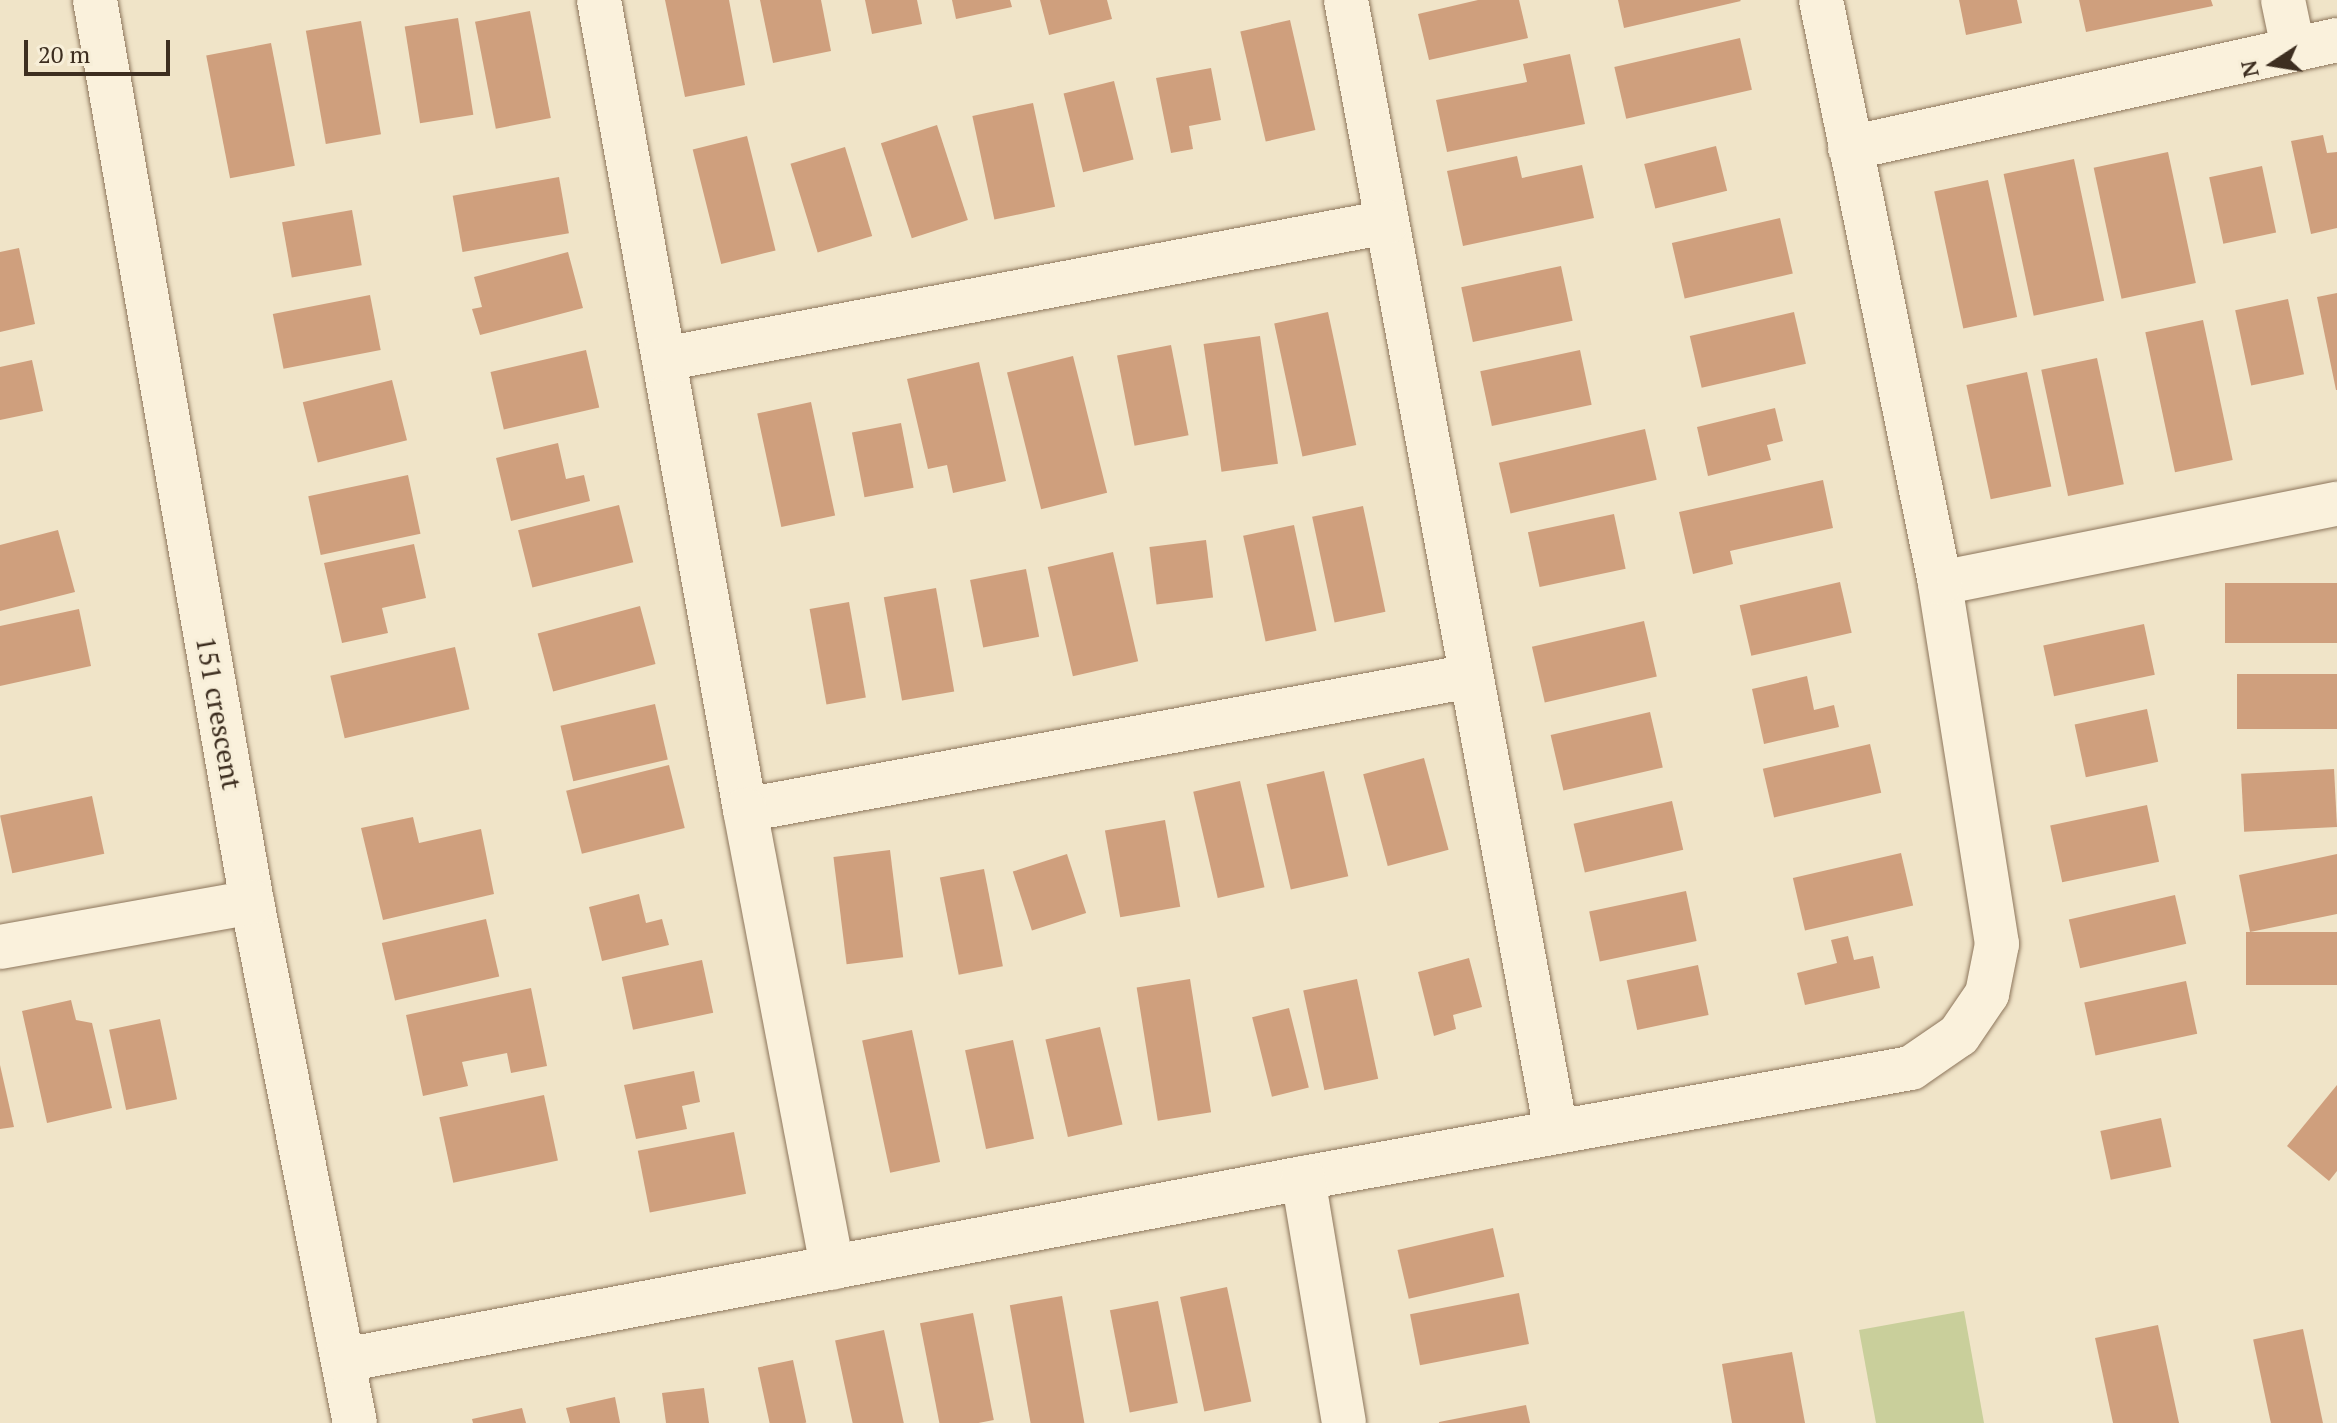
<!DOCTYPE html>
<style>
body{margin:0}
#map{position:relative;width:2337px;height:1423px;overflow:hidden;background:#f0e4c8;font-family:"PT Serif",serif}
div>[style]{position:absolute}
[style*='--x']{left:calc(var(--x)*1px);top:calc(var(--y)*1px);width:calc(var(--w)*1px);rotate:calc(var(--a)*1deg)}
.green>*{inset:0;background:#c9cf9b}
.building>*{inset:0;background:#cf9f7d;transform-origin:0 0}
.roads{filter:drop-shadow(0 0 2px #8d765c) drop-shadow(0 0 2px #8d765c)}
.minor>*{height:44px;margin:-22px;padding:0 22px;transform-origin:22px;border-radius:22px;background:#faf1dc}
span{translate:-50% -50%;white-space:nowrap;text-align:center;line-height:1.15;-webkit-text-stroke:6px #f7eed8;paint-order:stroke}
.street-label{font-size:28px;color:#3d2e20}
.north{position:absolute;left:2233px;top:24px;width:80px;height:80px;-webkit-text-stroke:6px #f7eed8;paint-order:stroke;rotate:258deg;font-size:22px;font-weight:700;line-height:32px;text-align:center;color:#3d2e20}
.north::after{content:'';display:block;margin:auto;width:28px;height:36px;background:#3d2e20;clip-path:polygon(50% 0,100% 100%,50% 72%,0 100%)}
.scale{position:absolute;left:24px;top:40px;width:146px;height:36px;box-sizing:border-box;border:4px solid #3d2e20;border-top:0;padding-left:10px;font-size:24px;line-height:28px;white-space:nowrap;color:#3d2e20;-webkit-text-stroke:6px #f7eed8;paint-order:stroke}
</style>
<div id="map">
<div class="green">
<i style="clip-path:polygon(1964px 1311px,1984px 1423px,1876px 1423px,1859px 1330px)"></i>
</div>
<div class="building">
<i style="clip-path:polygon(665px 0,729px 0,745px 85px,685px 97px)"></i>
<i style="clip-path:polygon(760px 0,821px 0,831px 51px,773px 63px)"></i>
<i style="clip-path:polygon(865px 0,917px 0,922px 24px,872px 34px)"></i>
<i style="clip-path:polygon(952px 0,1010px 0,1012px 7px,956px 19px)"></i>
<i style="clip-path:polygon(1040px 0,1107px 0,1112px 19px,1049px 35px)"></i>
<i style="clip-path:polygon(1478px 0,1519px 0,1528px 38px,1429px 60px,1418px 14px)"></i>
<i style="clip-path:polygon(1618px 0,1740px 0,1741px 1px,1624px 28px)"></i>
<i style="clip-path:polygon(1959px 0,2017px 0,2022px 23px,1966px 35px)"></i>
<i style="clip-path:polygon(2079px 0,2211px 0,2213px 6px,2086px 32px)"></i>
<i style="left:530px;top:11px;width:109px;height:56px;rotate:79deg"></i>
<i style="left:458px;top:18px;width:98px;height:54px;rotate:81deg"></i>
<i style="left:1290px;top:20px;width:113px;height:51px;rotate:77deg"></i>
<i style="left:361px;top:21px;width:115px;height:56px;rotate:80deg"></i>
<i style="left:1740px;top:38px;width:53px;height:129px;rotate:77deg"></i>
<i style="left:271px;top:43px;width:125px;height:66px;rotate:79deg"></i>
<i style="clip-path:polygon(1570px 54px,1585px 124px,1447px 152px,1436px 100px,1527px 82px,1523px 64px)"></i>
<i style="clip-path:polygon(1211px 68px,1221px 120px,1189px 126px,1193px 149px,1171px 153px,1156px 78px)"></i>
<i style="left:1114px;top:81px;width:81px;height:52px;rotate:76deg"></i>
<i style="left:1033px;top:103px;width:106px;height:62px;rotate:78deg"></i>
<i style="left:937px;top:125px;width:100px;height:59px;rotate:72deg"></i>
<i style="clip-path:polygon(2323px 135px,2327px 153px,2337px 152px,2337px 228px,2311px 234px,2291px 141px)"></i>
<i style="left:747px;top:136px;width:118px;height:56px;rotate:76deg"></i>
<i style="left:1716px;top:146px;width:46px;height:74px;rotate:76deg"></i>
<i style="left:845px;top:147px;width:93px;height:57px;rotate:73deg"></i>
<i style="left:2168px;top:152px;width:134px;height:76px;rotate:78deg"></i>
<i style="clip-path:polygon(1517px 156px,1522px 178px,1582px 165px,1594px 218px,1463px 246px,1447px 171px)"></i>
<i style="left:2074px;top:159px;width:145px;height:72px;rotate:78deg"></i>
<i style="left:2262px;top:166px;width:68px;height:54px;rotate:78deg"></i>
<i style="left:559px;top:177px;width:57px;height:108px;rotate:80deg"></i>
<i style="left:1988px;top:180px;width:140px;height:55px;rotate:78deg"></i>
<i style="left:352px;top:210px;width:56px;height:71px;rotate:80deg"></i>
<i style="left:1780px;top:218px;width:57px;height:111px;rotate:77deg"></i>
<i style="clip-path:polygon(19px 248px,35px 324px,0 332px,0 252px)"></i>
<i style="clip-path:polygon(568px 252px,583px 308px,480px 335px,472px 309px,482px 307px,474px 277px)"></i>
<i style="left:1561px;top:266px;width:56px;height:102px;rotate:78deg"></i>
<i style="clip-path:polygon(2337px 293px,2337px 390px,2336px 390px,2317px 297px)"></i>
<i style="left:370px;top:295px;width:56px;height:99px;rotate:79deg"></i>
<i style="left:2288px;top:299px;width:77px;height:54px;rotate:78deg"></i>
<i style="left:1328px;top:312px;width:136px;height:55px;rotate:78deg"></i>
<i style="left:1794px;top:312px;width:53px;height:107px;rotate:77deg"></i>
<i style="left:2203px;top:320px;width:143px;height:59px;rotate:78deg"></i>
<i style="left:1260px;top:336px;width:129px;height:57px;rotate:82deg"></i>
<i style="left:1171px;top:345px;width:92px;height:55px;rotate:79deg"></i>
<i style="left:586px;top:350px;width:59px;height:98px;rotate:77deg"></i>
<i style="left:1580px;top:350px;width:56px;height:102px;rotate:78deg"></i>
<i style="left:1073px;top:356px;width:141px;height:68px;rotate:76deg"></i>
<i style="left:2097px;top:358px;width:129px;height:57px;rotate:78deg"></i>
<i style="clip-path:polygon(32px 360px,43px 411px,0 420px,0 367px)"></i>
<i style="clip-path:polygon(979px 362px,1006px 481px,953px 493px,947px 465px,928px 469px,907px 379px)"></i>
<i style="left:2027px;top:372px;width:117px;height:62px;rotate:78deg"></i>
<i style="left:392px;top:380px;width:62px;height:92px;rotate:76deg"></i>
<i style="left:811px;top:402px;width:116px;height:55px;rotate:78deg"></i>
<i style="clip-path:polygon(1775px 408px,1783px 441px,1767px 445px,1771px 460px,1708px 476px,1697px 427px)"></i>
<i style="left:901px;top:423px;width:66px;height:50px;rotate:79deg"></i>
<i style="left:1645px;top:429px;width:52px;height:150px;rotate:77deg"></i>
<i style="clip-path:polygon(558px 443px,566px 479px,584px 475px,590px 501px,511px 521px,496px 458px)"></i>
<i style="left:408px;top:475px;width:60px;height:102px;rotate:78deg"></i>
<i style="clip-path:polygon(1823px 480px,1833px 528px,1730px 551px,1733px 564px,1693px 574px,1679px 512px)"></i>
<i style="left:619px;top:505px;width:59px;height:104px;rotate:76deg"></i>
<i style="left:1363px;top:506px;width:108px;height:52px;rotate:78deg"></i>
<i style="left:1614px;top:514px;width:56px;height:88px;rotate:78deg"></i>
<i style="left:1294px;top:525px;width:108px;height:52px;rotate:78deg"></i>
<i style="clip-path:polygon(58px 530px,75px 592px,0 611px,0 545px)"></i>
<i style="left:1206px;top:540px;width:58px;height:57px;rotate:83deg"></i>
<i style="clip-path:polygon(414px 544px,426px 598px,382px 608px,388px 633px,342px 643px,324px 563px)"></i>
<i style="left:1113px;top:552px;width:112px;height:67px;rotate:77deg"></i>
<i style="left:1026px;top:569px;width:69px;height:57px;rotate:79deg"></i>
<i style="left:1840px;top:582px;width:52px;height:103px;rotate:77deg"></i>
<i style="left:2337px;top:583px;width:60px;height:112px;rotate:90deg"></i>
<i style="left:936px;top:588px;width:105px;height:53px;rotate:80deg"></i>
<i style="left:849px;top:602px;width:97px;height:40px;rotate:80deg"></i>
<i style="left:640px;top:606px;width:60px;height:106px;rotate:75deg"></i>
<i style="clip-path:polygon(79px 609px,91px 666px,0 686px,0 626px)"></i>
<i style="left:1644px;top:621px;width:57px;height:115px;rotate:77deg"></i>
<i style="left:2144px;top:624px;width:52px;height:103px;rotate:78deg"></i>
<i style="left:455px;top:647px;width:64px;height:128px;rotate:77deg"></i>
<i style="left:2337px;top:674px;width:55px;height:100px;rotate:90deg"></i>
<i style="clip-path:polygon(1807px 676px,1814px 710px,1834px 705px,1839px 727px,1764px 744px,1752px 689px)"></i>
<i style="left:655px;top:704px;width:57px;height:97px;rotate:77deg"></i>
<i style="left:2147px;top:709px;width:54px;height:74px;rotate:78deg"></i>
<i style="left:1650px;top:712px;width:57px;height:102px;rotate:77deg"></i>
<i style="left:1870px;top:744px;width:50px;height:110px;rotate:77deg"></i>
<i style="left:1424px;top:758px;width:95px;height:63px;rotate:75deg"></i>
<i style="left:669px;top:765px;width:65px;height:106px;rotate:76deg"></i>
<i style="left:2334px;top:769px;width:58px;height:93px;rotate:87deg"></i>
<i style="left:1324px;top:771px;width:108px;height:59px;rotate:77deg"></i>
<i style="left:1240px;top:781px;width:109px;height:48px;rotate:77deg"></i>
<i style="left:92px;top:796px;width:59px;height:94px;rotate:78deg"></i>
<i style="left:1672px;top:801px;width:50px;height:101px;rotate:77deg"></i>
<i style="left:2147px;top:805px;width:58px;height:99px;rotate:78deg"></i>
<i style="clip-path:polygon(413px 817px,419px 843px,481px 829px,494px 894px,383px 920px,361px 828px)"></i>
<i style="left:1165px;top:820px;width:88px;height:61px;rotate:80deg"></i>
<i style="left:890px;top:850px;width:108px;height:57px;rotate:83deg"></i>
<i style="left:1901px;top:853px;width:54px;height:111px;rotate:77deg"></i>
<i style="left:1067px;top:854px;width:62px;height:57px;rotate:72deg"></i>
<i style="clip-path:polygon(2337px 854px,2337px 914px,2250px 932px,2239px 875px)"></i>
<i style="left:984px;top:869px;width:99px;height:45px;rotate:79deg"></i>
<i style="left:1686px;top:891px;width:51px;height:99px;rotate:78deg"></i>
<i style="clip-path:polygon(639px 894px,646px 923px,662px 919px,669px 945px,602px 961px,589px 907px)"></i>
<i style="left:2175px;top:895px;width:50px;height:109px;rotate:77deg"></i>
<i style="left:486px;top:919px;width:59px;height:107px;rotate:77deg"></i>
<i style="left:2337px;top:932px;width:53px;height:91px;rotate:90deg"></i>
<i style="clip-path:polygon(1848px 936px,1854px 960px,1873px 956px,1880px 988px,1805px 1005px,1797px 973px,1837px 963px,1831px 940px)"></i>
<i style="clip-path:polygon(1469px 958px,1482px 1007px,1453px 1015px,1456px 1029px,1434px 1036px,1418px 972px)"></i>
<i style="left:702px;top:960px;width:54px;height:82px;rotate:78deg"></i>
<i style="left:1698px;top:965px;width:51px;height:73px;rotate:78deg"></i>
<i style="left:1190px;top:979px;width:135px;height:54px;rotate:81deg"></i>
<i style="left:1357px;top:979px;width:102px;height:55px;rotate:78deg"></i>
<i style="left:2186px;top:981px;width:54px;height:104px;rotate:78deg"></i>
<i style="clip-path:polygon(531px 988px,547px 1066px,511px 1073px,507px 1053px,462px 1062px,468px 1086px,423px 1096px,406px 1015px)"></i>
<i style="clip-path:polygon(71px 1000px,76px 1020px,92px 1023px,112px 1108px,47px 1123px,22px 1011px)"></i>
<i style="left:1289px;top:1008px;width:82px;height:38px;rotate:76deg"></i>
<i style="left:160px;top:1019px;width:82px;height:52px;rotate:78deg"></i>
<i style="left:1100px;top:1027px;width:100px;height:56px;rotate:77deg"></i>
<i style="left:912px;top:1030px;width:135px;height:51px;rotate:78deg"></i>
<i style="left:1013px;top:1040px;width:101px;height:49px;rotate:78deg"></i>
<i style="clip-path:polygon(0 1065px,14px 1127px,0 1129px)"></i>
<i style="clip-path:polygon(694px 1071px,700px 1102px,682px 1106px,687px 1129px,636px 1139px,624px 1085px)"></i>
<i style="clip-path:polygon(2337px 1085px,2337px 1171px,2329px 1181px,2287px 1146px)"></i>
<i style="left:544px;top:1095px;width:67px;height:107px;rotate:78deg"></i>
<i style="left:2161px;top:1118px;width:50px;height:62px;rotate:78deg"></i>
<i style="left:734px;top:1132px;width:63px;height:98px;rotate:79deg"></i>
<i style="left:1493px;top:1228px;width:50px;height:98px;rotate:77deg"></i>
<i style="left:1227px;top:1287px;width:117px;height:48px;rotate:78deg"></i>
<i style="left:1519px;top:1293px;width:52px;height:111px;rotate:79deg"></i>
<i style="left:1062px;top:1296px;width:129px;height:53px;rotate:80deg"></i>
<i style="left:1158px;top:1301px;width:104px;height:49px;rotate:79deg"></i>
<i style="left:973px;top:1313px;width:109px;height:54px;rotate:79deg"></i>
<i style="clip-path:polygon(2158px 1325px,2179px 1423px,2113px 1423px,2095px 1338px)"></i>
<i style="left:2303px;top:1329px;width:96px;height:51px;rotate:78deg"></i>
<i style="left:884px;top:1330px;width:95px;height:50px;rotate:78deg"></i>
<i style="clip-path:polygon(1792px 1352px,1805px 1423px,1732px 1423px,1722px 1364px)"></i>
<i style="left:793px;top:1360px;width:64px;height:36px;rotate:78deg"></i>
<i style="clip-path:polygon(704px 1388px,709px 1423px,666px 1423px,662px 1393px)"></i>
<i style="clip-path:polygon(615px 1397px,620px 1423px,570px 1423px,566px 1408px)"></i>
<i style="clip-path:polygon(1526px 1405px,1530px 1423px,1439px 1423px,1439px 1422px)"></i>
<i style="clip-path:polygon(522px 1408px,526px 1423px,473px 1423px,472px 1419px)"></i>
</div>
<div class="roads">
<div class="minor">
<i style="--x:95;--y:0;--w:916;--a:80.13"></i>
<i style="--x:252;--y:902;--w:531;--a:78.82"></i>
<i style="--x:599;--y:0;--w:823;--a:79.78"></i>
<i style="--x:745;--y:810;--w:738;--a:-10.46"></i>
<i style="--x:1346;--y:0;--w:1150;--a:79.48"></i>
<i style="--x:2283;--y:0;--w:49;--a:78.2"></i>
<i style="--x:1850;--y:148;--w:499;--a:-12.5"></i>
<i style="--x:664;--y:359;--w:736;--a:-10.73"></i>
<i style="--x:1940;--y:583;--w:405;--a:-11.3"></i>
<i style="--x:745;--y:810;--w:466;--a:79.2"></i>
<i style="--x:0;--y:947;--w:256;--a:-10.1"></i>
<i style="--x:1303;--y:1178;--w:618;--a:-10.26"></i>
<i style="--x:1911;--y:1068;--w:58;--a:-34.5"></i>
<i style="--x:1959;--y:1035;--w:50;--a:-55.7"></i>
<i style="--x:1987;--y:994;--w:51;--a:-78.7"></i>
<i style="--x:1997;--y:944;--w:365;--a:-99"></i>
<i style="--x:1940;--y:583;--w:595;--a:-101.54"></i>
<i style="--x:344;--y:1360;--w:976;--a:-10.75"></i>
<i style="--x:1303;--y:1178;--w:248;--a:80.5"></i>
</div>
</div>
<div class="street-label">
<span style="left:219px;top:713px;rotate:80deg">151 crescent</span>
</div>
<div class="north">N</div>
<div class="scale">20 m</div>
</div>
